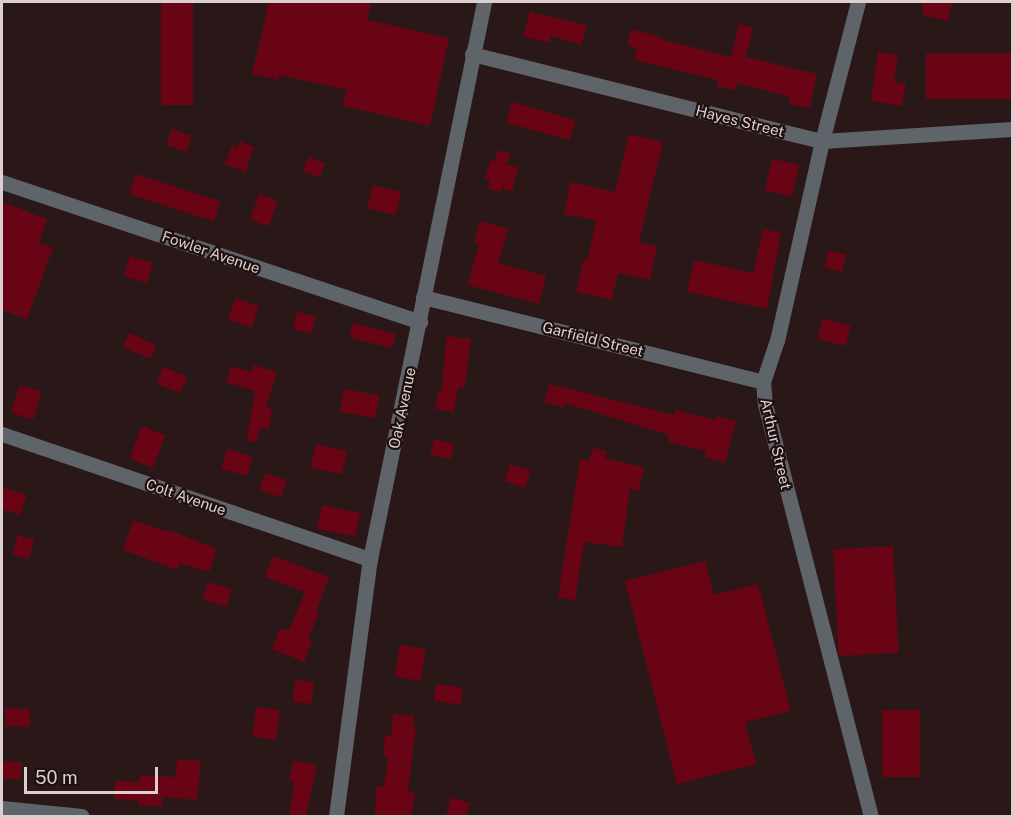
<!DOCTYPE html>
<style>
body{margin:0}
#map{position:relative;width:1014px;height:818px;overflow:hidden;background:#2a1818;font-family:"Public Sans",sans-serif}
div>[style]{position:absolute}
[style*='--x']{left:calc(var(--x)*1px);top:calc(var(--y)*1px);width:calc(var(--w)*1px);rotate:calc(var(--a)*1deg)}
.building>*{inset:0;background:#690415;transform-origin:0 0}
.minor>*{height:15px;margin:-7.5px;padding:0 7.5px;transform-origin:7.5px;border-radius:7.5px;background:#5f646b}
span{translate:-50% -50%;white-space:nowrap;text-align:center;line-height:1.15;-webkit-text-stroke:4.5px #200f0f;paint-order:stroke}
.street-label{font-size:15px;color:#dccfcf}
.frame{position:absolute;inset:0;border:3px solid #dccfcf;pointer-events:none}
.scale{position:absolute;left:24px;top:767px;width:134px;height:27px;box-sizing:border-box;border:3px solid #dccfcf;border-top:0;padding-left:8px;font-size:18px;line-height:21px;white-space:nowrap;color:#dccfcf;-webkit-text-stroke:4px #200f0f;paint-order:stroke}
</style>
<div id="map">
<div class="building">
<i style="left:161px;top:2px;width:32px;height:103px"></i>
<i style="clip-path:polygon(269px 2px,371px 2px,367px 20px,449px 38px,430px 126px,343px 106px,347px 90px,279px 75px,278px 80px,252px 74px)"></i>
<i style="clip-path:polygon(923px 2px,952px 2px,948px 21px,923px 15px)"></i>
<i style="clip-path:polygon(530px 12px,587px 25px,581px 45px,551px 36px,549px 43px,523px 36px)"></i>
<i style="clip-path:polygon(739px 24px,753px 28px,746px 57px,817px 74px,810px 108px,789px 104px,790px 97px,737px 83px,736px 90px,716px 86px,718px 80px,634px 60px,637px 48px,627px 45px,631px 29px,663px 38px,663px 40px,731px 57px)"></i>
<i style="clip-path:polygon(878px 52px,898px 55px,894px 82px,906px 84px,902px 106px,871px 101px)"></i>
<i style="left:1012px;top:53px;width:46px;height:86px;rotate:90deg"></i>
<i style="left:512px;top:102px;width:66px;height:21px;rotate:16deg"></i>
<i style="left:172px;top:129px;width:21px;height:17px;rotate:19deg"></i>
<i style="clip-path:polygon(629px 134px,663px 142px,639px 242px,657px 246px,650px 280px,618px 273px,612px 300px,576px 292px,584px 258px,588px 259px,596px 220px,564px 214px,570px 182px,615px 192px)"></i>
<i style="clip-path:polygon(240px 141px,254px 147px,245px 172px,225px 164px,232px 146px,237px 148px)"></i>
<i style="clip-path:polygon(498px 150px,510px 153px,507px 165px,518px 167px,512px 191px,502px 188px,501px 192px,488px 189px,490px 180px,485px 179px,490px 160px,495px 162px)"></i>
<i style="left:308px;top:157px;width:18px;height:15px;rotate:19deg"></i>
<i style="left:772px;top:159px;width:28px;height:32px;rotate:13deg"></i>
<i style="left:136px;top:174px;width:89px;height:21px;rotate:18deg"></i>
<i style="left:373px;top:185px;width:29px;height:24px;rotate:14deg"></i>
<i style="left:259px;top:194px;width:20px;height:27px;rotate:20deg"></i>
<i style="clip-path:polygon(2px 202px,47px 219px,39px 243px,53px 248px,27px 319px,2px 310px)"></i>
<i style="clip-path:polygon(480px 221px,508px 229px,498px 263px,546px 276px,539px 304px,468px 285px,479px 243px,474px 242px)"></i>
<i style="clip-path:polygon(763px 229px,781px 233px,767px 309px,687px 292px,694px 260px,753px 273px)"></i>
<i style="left:829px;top:250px;width:18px;height:18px;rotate:16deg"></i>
<i style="left:130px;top:256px;width:24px;height:21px;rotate:17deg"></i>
<i style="left:235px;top:298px;width:25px;height:23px;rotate:18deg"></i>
<i style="left:297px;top:312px;width:19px;height:18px;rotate:12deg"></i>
<i style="left:823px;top:318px;width:29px;height:21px;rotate:16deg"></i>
<i style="left:353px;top:323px;width:44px;height:15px;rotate:14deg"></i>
<i style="left:129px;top:333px;width:30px;height:15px;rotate:24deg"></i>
<i style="clip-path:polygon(447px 336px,471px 339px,465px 388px,458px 387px,454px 412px,435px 409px,438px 393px,441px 393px)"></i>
<i style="clip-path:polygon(254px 365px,277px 372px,266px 407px,272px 408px,269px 429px,260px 428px,256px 442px,247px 440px,255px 391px,226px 382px,231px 366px,252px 372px)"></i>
<i style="left:163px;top:367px;width:26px;height:18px;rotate:21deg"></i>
<i style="clip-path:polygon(550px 384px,674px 415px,675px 410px,715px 420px,716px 416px,736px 421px,725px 463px,705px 457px,706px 451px,668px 442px,669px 435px,565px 403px,564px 408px,544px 402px)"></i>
<i style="left:20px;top:385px;width:23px;height:29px;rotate:18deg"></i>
<i style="left:344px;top:389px;width:36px;height:23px;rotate:10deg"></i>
<i style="left:142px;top:426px;width:25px;height:35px;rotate:21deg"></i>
<i style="left:434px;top:439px;width:21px;height:16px;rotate:14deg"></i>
<i style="left:316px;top:444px;width:32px;height:24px;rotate:13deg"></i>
<i style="clip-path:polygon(593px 448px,606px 451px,605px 458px,644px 467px,639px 491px,630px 489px,622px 547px,584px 542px,575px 600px,558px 597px,580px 459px,589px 461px)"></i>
<i style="left:227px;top:449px;width:27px;height:20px;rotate:17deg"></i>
<i style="left:510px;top:464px;width:22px;height:18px;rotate:18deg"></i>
<i style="left:265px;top:473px;width:23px;height:18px;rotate:18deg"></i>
<i style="clip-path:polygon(2px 487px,27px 495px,20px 515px,2px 509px)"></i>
<i style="left:322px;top:505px;width:39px;height:24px;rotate:12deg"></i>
<i style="clip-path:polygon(133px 520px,168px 532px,169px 530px,217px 549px,209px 572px,180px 563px,177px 570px,123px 550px)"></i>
<i style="left:18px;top:535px;width:17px;height:20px;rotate:17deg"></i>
<i style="left:893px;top:546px;width:107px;height:60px;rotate:87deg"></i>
<i style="clip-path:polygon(273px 556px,329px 577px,316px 612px,319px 613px,308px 639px,312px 641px,304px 662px,272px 649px,280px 628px,289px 631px,305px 592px,265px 577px)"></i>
<i style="clip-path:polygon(705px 561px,714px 595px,758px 584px,791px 711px,745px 722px,756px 764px,677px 784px,625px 581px)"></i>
<i style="left:208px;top:582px;width:25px;height:18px;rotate:18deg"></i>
<i style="left:400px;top:645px;width:26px;height:32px;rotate:9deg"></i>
<i style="left:295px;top:680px;width:19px;height:22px;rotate:6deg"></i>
<i style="left:436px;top:684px;width:27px;height:17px;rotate:8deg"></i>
<i style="left:256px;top:707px;width:24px;height:30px;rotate:7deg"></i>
<i style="left:6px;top:708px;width:24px;height:18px;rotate:2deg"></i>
<i style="left:882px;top:710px;width:38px;height:67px"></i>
<i style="clip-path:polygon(393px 714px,414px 716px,413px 726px,416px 726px,408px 792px,415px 793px,411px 816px,375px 816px,376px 786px,384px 787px,388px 758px,383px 757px,385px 735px,391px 736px)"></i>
<i style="clip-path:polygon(177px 759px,201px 761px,197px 800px,162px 797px,162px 807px,138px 805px,139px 801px,114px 799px,115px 781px,140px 782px,140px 775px,176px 777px)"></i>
<i style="clip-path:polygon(2px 761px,22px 762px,20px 780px,2px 778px)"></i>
<i style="clip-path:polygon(293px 761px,317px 765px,306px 816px,289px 816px,294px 782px,289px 781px)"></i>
<i style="clip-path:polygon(451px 797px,470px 803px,466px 816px,446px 816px)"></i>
</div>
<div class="minor">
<i style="--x:858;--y:2;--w:144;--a:104.5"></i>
<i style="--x:822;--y:141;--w:204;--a:102.7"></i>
<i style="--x:777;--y:340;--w:44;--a:108.4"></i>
<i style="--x:763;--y:382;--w:22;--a:85"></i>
<i style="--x:765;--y:404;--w:425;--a:75.6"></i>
<i style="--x:472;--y:54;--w:361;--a:14"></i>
<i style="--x:822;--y:141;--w:190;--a:-3.6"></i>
<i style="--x:2;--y:182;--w:441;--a:18.5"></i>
<i style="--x:423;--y:297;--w:350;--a:14"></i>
<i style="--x:2;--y:434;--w:389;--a:18.8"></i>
<i style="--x:2;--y:808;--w:80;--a:5.7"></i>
<i style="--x:336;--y:816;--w:259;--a:-82.5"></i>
<i style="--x:370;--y:559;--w:569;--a:-78.43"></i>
</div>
<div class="street-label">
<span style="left:740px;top:121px;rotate:14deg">Hayes Street</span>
<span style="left:211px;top:252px;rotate:19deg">Fowler Avenue</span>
<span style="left:593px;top:339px;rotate:14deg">Garfield Street</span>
<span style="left:402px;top:408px;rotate:-78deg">Oak Avenue</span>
<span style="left:776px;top:444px;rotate:77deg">Arthur Street</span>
<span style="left:186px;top:497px;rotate:19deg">Colt Avenue</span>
</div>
<div class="frame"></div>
<div class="scale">50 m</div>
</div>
